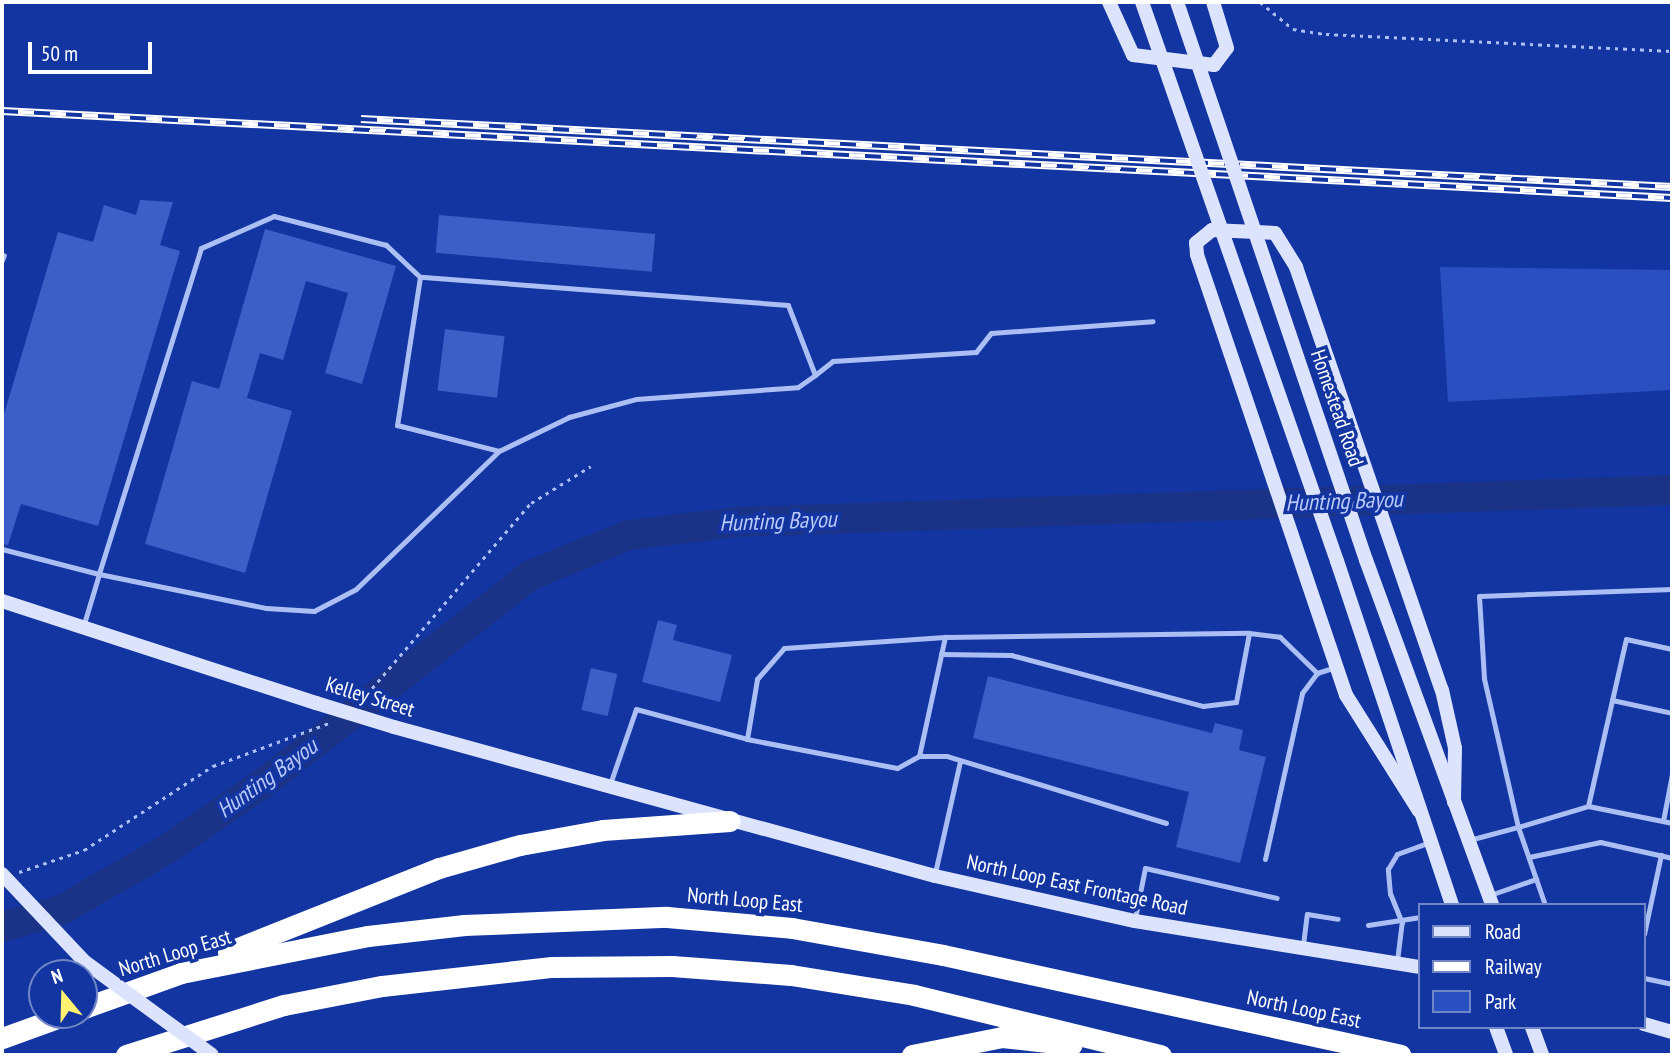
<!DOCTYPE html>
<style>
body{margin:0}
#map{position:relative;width:1674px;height:1057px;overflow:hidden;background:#1335a1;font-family:"PT Sans Narrow",sans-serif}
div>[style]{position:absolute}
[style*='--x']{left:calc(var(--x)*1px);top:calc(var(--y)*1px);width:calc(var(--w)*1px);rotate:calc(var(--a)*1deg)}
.green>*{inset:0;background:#2a4fc0}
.river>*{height:30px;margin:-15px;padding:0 15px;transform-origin:15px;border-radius:15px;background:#1a3387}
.building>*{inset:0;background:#3c5ec7;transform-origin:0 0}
.path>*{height:2.5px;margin-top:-1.25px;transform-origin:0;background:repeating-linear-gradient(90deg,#acbff4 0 3.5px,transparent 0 8.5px)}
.service>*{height:5px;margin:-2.5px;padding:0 2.5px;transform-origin:2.5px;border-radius:2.5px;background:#acbff4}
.secondary>*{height:14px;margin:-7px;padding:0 7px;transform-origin:7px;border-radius:7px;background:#dce4fd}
.motorway>*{height:21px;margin:-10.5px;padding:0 10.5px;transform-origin:10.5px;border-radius:10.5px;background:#fff}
.rail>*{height:8px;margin-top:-4px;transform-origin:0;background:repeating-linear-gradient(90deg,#1335a1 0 16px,#fff 0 32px);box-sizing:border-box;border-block:2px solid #fff}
.secondary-bridge>*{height:14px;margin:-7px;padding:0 7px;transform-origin:7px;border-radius:7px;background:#dce4fd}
span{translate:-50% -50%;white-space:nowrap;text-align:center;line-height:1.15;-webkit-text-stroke:7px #1335a1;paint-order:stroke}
.street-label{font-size:21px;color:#fff}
.water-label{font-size:23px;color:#b9cafb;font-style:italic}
.frame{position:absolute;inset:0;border:4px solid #fff;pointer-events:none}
.legend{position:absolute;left:1418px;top:903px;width:228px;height:126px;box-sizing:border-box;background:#1335a1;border:2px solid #7186c7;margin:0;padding:9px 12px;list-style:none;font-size:21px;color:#fff}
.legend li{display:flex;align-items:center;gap:14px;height:35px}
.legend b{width:35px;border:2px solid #7186c7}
.north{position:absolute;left:28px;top:959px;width:70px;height:70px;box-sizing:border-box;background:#1335a1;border:2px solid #7186c7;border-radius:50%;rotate:341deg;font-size:19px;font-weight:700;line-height:28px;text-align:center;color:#fff}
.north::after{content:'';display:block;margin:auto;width:24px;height:32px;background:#fff270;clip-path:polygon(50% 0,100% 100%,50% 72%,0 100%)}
.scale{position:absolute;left:28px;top:42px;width:124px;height:32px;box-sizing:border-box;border:4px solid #fff;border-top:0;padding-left:9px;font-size:21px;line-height:24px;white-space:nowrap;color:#fff;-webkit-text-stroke:5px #1335a1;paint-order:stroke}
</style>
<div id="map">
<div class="green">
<i style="clip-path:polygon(1440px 267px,1672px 270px,1672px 390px,1448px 402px)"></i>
</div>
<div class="river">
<i style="--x:2;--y:927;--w:61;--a:-16.1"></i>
<i style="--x:61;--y:910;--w:125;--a:-29.9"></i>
<i style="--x:169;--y:848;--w:123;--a:-34.7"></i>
<i style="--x:270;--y:778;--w:331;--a:-37.9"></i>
<i style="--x:531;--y:575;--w:106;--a:-22.2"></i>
<i style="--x:629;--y:535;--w:110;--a:-6.8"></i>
<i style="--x:738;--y:522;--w:935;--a:-1.96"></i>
</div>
<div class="building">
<i style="clip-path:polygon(140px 200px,173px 202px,160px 245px,180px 251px,98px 526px,21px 504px,8px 545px,2px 544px,2px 421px,58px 232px,93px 242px,104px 205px,136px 215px)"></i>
<i style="left:439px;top:215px;width:217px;height:38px;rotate:5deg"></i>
<i style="clip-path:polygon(265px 229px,396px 266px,362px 384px,325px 373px,348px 293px,306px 281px,283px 360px,260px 353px,247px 398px,292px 411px,245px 573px,145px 544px,192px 381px,219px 389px)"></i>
<i style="left:445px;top:329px;width:60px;height:62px;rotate:7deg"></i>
<i style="clip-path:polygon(658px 620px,677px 625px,673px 640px,732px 655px,720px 702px,642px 682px)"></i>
<i style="left:591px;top:668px;width:27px;height:43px;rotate:13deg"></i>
<i style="clip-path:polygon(988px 676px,1212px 733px,1215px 723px,1243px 730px,1239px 750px,1266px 757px,1240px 863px,1176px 847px,1189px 792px,973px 738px)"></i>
</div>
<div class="path">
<i style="--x:1260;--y:2;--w:43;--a:39.3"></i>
<i style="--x:1293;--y:29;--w:33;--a:9"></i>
<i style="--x:1326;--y:34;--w:346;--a:2.8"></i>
<i style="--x:361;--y:701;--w:261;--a:-49.4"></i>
<i style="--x:531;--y:503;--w:70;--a:-31.7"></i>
<i style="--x:19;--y:872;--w:69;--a:-18.7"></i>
<i style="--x:84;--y:850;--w:154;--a:-33.1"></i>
<i style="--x:213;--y:766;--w:124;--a:-20.3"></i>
</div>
<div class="service">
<i style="--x:2;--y:260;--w:5;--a:-68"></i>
<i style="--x:420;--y:277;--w:150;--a:98.8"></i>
<i style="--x:397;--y:425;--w:105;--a:14.3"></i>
<i style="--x:815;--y:375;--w:75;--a:-111.1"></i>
<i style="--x:788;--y:305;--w:369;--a:-175.6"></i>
<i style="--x:420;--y:277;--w:47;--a:-136.7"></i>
<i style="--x:386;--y:245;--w:116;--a:-165.5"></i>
<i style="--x:274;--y:216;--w:80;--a:156.3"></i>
<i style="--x:201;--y:248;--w:342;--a:107.4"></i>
<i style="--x:99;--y:574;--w:170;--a:11.5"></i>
<i style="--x:266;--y:608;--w:48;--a:3.6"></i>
<i style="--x:314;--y:611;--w:47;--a:-27.6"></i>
<i style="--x:356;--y:589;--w:199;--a:-44"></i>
<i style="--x:499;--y:451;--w:78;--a:-25.9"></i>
<i style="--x:569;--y:417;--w:69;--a:-15"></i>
<i style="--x:636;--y:399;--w:162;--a:-4.2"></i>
<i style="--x:798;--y:387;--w:21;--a:-35"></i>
<i style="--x:815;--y:375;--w:23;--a:-38"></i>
<i style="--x:833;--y:361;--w:143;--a:-3.6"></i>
<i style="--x:976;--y:352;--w:24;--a:-52"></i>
<i style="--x:991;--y:333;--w:162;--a:-4.2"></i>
<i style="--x:2;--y:549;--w:100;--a:14.5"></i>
<i style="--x:99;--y:574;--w:55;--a:106.8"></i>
<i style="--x:941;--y:654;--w:70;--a:0.8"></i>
<i style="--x:1011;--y:655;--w:199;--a:14.9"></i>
<i style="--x:1203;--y:706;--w:33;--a:-7"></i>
<i style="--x:1236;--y:702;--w:70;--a:-79.3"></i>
<i style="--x:1612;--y:700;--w:61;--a:12.2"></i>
<i style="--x:919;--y:756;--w:122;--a:-77.7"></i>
<i style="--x:610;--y:784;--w:79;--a:-70.9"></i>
<i style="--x:636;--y:709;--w:115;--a:15.1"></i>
<i style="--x:1588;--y:806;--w:171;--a:-77.2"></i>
<i style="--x:1626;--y:639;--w:47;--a:12.3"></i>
<i style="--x:1663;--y:821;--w:48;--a:-79.2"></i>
<i style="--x:1166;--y:823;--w:229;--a:-163"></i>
<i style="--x:947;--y:756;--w:28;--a:180"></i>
<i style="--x:919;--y:756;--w:25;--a:151"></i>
<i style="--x:897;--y:768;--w:153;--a:-169.1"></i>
<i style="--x:747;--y:739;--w:61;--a:-80.5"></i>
<i style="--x:757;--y:679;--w:41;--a:-48.9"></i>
<i style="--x:784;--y:648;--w:161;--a:-3.9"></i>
<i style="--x:945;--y:637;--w:304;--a:-0.8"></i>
<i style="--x:1249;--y:633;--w:31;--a:7"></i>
<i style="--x:1280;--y:637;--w:52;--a:44.2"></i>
<i style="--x:1317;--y:673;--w:20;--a:-18"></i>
<i style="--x:1469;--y:840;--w:51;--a:-14.9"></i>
<i style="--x:1518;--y:827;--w:153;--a:-102.9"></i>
<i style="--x:1484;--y:678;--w:82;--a:-93.5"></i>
<i style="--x:1479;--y:596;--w:193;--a:-2.1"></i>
<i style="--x:1529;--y:857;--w:73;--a:-11.9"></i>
<i style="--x:1600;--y:842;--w:74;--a:12.5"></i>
<i style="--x:1265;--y:859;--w:170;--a:-77.4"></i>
<i style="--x:1302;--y:693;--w:25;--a:-53"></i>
<i style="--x:935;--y:873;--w:115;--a:-77.4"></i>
<i style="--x:1490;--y:895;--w:49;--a:-19.2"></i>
<i style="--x:1545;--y:905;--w:83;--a:-109.1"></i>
<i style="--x:1518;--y:827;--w:73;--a:-16.7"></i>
<i style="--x:1588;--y:806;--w:86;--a:11.4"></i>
<i style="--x:1135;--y:918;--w:51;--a:-78.7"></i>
<i style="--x:1145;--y:868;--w:135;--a:12.8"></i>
<i style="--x:1368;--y:925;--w:53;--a:-8.7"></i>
<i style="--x:1644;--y:934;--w:81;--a:-77.9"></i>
<i style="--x:1303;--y:945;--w:31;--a:-83"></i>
<i style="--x:1307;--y:914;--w:31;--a:9"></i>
<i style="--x:1397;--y:961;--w:38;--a:-83"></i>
<i style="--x:1402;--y:923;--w:31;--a:-112"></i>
<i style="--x:1390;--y:894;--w:25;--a:-95"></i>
<i style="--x:1388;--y:869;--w:17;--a:-59"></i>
<i style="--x:1397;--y:854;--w:35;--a:-20"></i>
<i style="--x:1644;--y:978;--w:29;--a:12"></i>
</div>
<div class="secondary">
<i style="--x:1109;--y:2;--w:58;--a:65.6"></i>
<i style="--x:1133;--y:55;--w:82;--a:7"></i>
<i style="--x:1214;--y:65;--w:21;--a:-53"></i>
<i style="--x:1227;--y:48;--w:48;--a:-106.9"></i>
<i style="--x:1366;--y:560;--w:367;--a:69.9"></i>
<i style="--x:1337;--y:561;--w:363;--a:71.5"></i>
<i style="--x:2;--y:601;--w:330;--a:18"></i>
<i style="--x:394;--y:727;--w:561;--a:15.4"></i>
<i style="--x:935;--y:876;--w:205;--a:12.7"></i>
<i style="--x:1135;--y:921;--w:289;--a:9.2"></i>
<i style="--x:1419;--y:811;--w:137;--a:-122.2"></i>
<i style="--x:1346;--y:695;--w:465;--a:-108.7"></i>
<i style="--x:1197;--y:254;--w:11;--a:-95"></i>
<i style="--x:1196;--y:243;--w:21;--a:-39"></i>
<i style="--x:1212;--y:230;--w:63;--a:2.7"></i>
<i style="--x:1275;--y:233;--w:40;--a:58"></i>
<i style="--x:1296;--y:267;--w:447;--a:71"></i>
<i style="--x:1442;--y:690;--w:59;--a:77.4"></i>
<i style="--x:1455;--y:748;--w:54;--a:91.1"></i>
<i style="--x:1644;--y:1024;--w:29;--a:16"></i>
<i style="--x:1496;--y:1027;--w:30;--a:70"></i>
<i style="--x:1532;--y:1027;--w:30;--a:70"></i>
</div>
<div class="motorway">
<i style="--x:228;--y:952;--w:227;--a:-21.7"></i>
<i style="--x:439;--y:868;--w:84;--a:-15.9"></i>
<i style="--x:520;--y:845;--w:84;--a:-10.2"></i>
<i style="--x:603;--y:830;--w:127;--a:-4.1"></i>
<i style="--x:84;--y:1008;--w:103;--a:-19.8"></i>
<i style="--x:181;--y:973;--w:191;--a:-11.2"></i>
<i style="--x:368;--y:936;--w:97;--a:-6.5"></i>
<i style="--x:464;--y:925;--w:203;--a:-2.3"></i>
<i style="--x:667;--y:917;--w:125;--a:5"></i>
<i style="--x:792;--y:928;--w:153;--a:10.1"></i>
<i style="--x:943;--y:955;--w:468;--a:12.3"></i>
<i style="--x:2;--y:1038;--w:68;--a:-19.8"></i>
<i style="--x:126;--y:1055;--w:166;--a:-17.6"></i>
<i style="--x:284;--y:1005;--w:100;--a:-11"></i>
<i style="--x:382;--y:986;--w:171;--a:-6.4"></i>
<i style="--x:552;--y:967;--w:120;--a:-0.5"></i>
<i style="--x:672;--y:966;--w:119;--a:4.3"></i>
<i style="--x:791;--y:975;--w:125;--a:9.2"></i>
<i style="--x:914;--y:995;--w:254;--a:13.7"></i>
<i style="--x:912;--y:1055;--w:92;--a:-11.3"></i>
<i style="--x:1002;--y:1037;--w:70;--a:6.5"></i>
</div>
<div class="rail">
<i style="--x:2;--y:111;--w:1672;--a:2.98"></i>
<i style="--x:361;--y:119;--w:1313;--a:2.97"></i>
</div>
<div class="secondary-bridge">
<i style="--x:1142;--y:2;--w:592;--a:70.77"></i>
<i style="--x:1177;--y:2;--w:589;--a:71.29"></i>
<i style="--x:316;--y:703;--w:82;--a:17.1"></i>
<i style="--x:2;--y:874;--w:121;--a:46.7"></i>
<i style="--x:85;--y:962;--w:157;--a:36.2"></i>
</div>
<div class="street-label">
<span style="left:1337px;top:408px;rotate:71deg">Homestead Road</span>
<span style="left:370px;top:697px;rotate:17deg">Kelley Street</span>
<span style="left:1077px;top:885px;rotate:12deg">North Loop East Frontage Road</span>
<span style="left:745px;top:900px;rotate:5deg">North Loop East</span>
<span style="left:175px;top:953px;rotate:-17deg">North Loop East</span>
<span style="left:1304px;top:1009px;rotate:12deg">North Loop East</span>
</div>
<div class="water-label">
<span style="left:1344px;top:501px;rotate:-2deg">Hunting Bayou</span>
<span style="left:778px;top:521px;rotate:-2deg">Hunting Bayou</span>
<span style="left:267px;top:778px;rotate:-36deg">Hunting Bayou</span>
</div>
<div class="frame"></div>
<ul class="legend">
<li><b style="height:9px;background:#dce4fd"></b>Road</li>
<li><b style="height:9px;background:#fff"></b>Railway</li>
<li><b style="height:19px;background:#2a4fc0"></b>Park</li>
</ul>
<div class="north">N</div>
<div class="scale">50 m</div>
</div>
